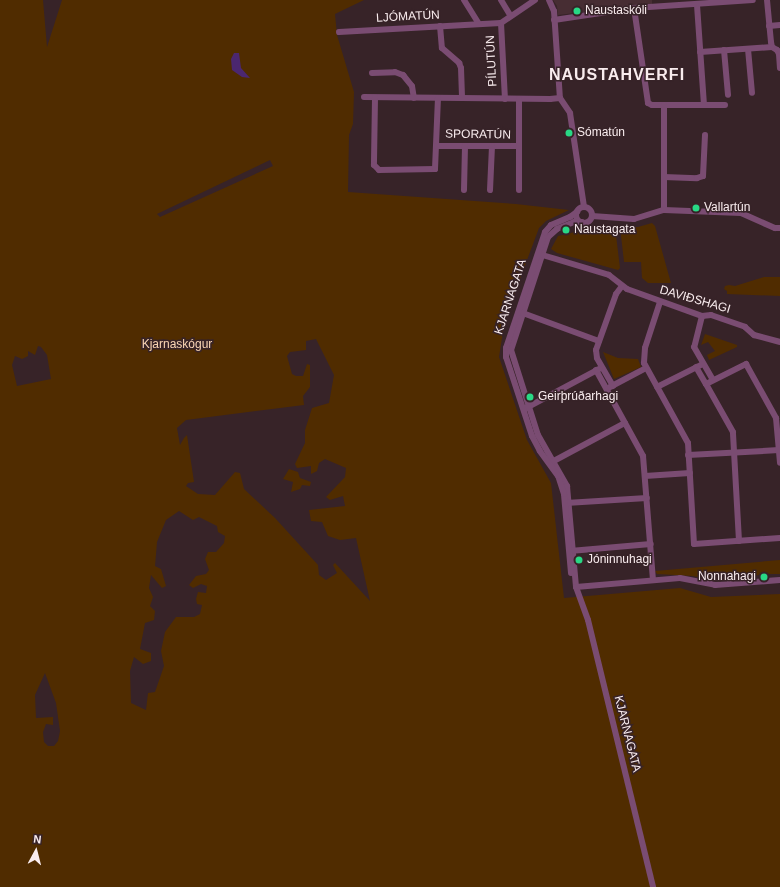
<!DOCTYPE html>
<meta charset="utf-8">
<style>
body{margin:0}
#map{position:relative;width:780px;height:887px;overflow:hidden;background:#372328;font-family:Helvetica,sans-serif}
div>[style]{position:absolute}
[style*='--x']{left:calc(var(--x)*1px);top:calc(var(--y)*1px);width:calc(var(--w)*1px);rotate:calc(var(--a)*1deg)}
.built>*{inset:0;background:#472d33}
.green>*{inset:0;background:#502c00}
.water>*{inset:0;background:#4b2770}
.minor>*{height:6px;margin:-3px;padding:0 3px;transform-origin:3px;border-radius:3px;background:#7a4c72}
.minor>.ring{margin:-3px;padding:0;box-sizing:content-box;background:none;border:6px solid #7a4c72;border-radius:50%}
.dots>*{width:11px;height:11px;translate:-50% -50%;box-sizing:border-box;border:2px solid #372328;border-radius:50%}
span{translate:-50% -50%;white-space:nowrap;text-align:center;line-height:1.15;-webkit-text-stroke:3px #372328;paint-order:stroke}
.poi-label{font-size:12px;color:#f9ecee}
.left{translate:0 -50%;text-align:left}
.right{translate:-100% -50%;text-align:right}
.street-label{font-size:12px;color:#f9ecee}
.park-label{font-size:12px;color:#fad5b3}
.district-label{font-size:16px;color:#f9ecee;font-weight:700;letter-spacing:1px}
.north{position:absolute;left:16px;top:831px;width:40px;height:40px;-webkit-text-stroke:3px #372328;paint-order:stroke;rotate:7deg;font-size:11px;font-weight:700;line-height:16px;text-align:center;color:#f9ecee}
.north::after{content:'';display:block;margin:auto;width:14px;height:18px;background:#f9ecee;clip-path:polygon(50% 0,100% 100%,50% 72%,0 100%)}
</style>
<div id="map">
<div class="built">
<i style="clip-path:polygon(553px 0,652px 0,652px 4px,558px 15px,557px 6px)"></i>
</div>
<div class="green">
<i style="clip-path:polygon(evenodd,0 0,43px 0,47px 47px,62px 0,364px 0,335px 14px,337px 35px,354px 92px,353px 124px,349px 135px,348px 192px,516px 204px,569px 210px,546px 221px,539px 228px,505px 319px,499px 357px,527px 440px,551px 483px,564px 598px,680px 588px,711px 597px,780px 594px,780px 887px,0 887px,0 0,270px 160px,273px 166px,160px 217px,157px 214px,270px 160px,0 0,316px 339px,334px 375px,329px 403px,312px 408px,305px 430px,305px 443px,295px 464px,297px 468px,311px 466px,311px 474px,317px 471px,319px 463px,325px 459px,346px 468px,345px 477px,326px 497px,330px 500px,343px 496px,345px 506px,309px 510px,311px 521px,322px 522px,328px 536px,340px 540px,356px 538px,370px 601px,335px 563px,333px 565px,337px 573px,326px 580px,319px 575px,318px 565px,275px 518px,244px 489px,240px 473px,235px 472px,215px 495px,198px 494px,186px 486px,188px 483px,194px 482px,187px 435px,184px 438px,180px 445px,177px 428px,186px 420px,304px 405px,303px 396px,310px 387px,310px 365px,307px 364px,303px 376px,296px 376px,292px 374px,287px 356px,290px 352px,306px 350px,306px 341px,316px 339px,0 0,38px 346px,41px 347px,47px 355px,51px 379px,17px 386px,12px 365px,15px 356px,22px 359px,28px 356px,28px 351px,35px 355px,38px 346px,0 0,179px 511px,193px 520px,199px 517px,217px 526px,218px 532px,225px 536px,224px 543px,216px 552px,208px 552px,205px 559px,209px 570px,206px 574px,196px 576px,189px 585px,193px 588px,201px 584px,207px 586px,206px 593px,198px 592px,196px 599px,197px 604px,202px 605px,200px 614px,194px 617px,176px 617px,165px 632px,161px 651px,164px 666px,155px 692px,148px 693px,146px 710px,131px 703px,130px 671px,134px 657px,143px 664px,151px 661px,151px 653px,140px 649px,145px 623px,154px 620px,155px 611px,150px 606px,153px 597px,149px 588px,151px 575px,162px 588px,166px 586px,161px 569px,155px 566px,157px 542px,166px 520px,179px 511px,0 0,45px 673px,56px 703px,60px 731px,58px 741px,54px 746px,48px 746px,44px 742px,43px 732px,46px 724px,53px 725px,53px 717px,36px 718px,35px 695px,45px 673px)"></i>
<i style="clip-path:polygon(652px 223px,655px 226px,671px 283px,648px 283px,642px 278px,641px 262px,624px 262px,620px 227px,638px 227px)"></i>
<i style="clip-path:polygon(615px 227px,620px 268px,618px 270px,557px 253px,551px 249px,558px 236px,575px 232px,581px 233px)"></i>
<i style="clip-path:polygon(764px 277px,780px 277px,780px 296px,727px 294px,727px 291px,724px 289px,725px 286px,729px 285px,735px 286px)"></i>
<i style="clip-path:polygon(705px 334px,737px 345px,737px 347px,709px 360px,707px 355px,715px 351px,708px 342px,701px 345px)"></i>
<i style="clip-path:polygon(603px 352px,618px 358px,638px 359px,641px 367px,614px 379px)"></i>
<i style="clip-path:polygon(289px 469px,298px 472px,300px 478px,311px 482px,310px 486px,302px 485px,300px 489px,291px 492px,293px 482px,283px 479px)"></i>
<i style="clip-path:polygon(780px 560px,780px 574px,763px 574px,746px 578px,711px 580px,693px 576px,657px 574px,655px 571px)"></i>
</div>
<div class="water">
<i style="clip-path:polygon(234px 53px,239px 53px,241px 68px,250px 78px,242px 77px,232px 70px,231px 59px)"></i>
</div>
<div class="minor">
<i style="--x:464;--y:0;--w:28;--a:58"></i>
<i style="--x:501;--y:0;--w:17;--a:59"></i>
<i style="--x:549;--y:0;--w:12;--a:66"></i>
<i style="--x:554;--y:11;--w:87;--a:86.1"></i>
<i style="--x:560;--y:98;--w:18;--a:56"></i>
<i style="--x:570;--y:113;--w:95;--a:81.5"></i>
<i style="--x:767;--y:0;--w:42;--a:84.6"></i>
<i style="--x:771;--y:42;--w:5;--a:79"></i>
<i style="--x:772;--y:47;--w:6;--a:31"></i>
<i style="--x:777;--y:50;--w:4;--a:63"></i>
<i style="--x:779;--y:54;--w:14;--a:86"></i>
<i style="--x:697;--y:5;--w:100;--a:86"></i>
<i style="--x:634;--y:8;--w:96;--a:81.6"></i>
<i style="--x:648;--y:103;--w:4;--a:27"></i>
<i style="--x:652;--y:105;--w:73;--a:0"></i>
<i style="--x:554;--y:20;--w:81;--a:-8.5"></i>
<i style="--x:634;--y:8;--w:119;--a:-3.8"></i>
<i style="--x:501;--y:23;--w:76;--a:87"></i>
<i style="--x:440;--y:26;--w:22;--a:85"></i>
<i style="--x:442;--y:48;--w:23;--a:41"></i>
<i style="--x:459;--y:63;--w:5;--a:68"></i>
<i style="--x:461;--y:68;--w:30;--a:88"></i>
<i style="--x:769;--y:26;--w:11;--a:-5"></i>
<i style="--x:339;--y:32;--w:162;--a:-3.2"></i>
<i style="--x:501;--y:23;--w:41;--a:-34.1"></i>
<i style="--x:748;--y:49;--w:44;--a:84.8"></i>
<i style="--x:724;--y:50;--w:45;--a:84.9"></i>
<i style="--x:700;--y:52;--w:72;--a:-4"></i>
<i style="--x:372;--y:73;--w:23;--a:-2"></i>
<i style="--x:395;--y:72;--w:9;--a:21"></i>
<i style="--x:403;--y:75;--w:14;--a:51"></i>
<i style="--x:412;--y:86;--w:12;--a:81"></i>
<i style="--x:364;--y:97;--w:186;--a:0.6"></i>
<i style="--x:550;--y:99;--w:10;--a:-6"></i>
<i style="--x:375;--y:98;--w:67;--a:90.9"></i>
<i style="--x:374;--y:165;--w:7;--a:45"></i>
<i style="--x:379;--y:170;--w:56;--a:-1"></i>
<i style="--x:435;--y:169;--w:71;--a:-87.6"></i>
<i style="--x:437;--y:146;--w:81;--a:0"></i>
<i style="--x:664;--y:177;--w:33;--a:2"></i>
<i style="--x:697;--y:178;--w:6;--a:-18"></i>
<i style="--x:703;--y:176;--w:41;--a:-87.2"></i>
<i style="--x:464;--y:190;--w:44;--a:-88.7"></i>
<i style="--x:490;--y:190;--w:44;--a:-87.4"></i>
<i style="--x:519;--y:190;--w:91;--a:-90"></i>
<i class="ring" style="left:576px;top:207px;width:10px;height:10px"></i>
<i style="--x:664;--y:210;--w:105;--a:-90"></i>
<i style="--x:592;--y:216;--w:42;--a:4.1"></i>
<i style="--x:634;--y:219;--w:31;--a:-17"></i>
<i style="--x:664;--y:210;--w:77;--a:2.2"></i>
<i style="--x:741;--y:213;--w:37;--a:24"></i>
<i style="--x:775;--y:228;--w:5;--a:0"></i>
<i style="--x:582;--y:222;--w:8;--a:180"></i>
<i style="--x:574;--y:222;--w:18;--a:158"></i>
<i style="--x:557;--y:229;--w:12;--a:138"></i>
<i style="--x:548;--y:237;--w:119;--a:108.1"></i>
<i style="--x:511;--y:350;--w:89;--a:72.4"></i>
<i style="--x:538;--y:435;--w:59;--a:60.4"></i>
<i style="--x:567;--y:486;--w:101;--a:84.9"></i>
<i style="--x:576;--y:587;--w:35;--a:70"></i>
<i style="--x:588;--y:620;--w:275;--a:76.3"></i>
<i style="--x:539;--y:254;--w:73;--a:16.7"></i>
<i style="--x:609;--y:275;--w:23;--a:38"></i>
<i style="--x:627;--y:289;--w:80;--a:19.8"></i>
<i style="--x:702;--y:316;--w:9;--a:-6"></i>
<i style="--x:711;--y:315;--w:36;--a:19"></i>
<i style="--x:745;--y:327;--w:12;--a:42"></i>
<i style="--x:754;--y:335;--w:27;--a:15"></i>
<i style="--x:660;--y:302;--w:48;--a:108.1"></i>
<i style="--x:645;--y:348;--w:15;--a:94"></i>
<i style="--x:644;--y:363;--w:91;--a:61.2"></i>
<i style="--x:688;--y:443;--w:101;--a:86.6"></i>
<i style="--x:694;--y:544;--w:86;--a:-4"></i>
<i style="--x:520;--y:312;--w:84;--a:20.2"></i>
<i style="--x:702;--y:316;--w:32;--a:104"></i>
<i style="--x:694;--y:347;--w:38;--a:60"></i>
<i style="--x:696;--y:367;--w:20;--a:60"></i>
<i style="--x:596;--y:370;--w:98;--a:61.3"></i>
<i style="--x:643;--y:456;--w:124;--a:85.4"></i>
<i style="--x:613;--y:386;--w:32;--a:-120"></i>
<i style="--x:597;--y:358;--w:8;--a:-97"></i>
<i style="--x:596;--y:350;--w:59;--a:-70.3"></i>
<i style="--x:616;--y:294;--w:10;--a:-53"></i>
<i style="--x:610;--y:387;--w:41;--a:-27.8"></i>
<i style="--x:657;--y:387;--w:51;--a:-26.6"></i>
<i style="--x:526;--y:408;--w:83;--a:-28.1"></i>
<i style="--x:688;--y:455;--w:91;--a:-3.1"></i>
<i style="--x:550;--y:463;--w:85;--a:-28.1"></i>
<i style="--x:645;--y:476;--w:45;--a:-3.8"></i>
<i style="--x:566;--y:503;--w:81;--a:-3.5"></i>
<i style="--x:739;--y:541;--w:109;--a:-93.2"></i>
<i style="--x:733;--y:432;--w:55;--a:-119.4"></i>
<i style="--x:706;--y:384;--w:45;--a:-26.6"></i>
<i style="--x:746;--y:364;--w:62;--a:60.9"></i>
<i style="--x:776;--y:418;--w:45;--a:84.9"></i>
<i style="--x:570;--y:551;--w:81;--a:-4.9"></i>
<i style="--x:571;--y:573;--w:79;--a:-95.1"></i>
<i style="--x:564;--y:494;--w:19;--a:-108"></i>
<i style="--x:558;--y:476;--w:31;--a:-126"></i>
<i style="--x:540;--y:451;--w:17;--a:-118"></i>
<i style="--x:532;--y:436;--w:83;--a:-108.2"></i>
<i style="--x:506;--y:357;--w:9;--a:-90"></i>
<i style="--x:506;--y:348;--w:122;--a:-71.4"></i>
<i style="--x:545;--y:232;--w:9;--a:-49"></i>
<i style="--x:551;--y:225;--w:21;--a:-23"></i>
<i style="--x:570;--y:217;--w:9;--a:-36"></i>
<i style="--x:576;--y:587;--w:104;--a:-4.9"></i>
<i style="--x:680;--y:578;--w:36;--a:11"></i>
<i style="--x:715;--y:585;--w:65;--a:-4.4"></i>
</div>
<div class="dots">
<i style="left:577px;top:11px;background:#28d885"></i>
<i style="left:569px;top:133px;background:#28d885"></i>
<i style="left:696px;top:208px;background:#28d885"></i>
<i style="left:566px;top:230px;background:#28d885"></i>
<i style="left:530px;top:397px;background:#28d885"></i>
<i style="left:579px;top:560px;background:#28d885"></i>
<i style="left:764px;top:577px;background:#28d885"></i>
</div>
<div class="poi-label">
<span class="left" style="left:585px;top:11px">Naustaskóli</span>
<span class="left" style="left:577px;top:133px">Sómatún</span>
<span class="left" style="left:704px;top:208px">Vallartún</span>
<span class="left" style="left:574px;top:230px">Naustagata</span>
<span class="left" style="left:538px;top:397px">Geirþrúðarhagi</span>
<span class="left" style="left:587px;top:560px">Jóninnuhagi</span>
<span class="right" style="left:756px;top:577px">Nonnahagi</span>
</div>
<div class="street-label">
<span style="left:408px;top:17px;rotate:-3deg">LJÓMATÚN</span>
<span style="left:492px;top:61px;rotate:-93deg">PÍLUTÚN</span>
<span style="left:478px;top:135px;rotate:1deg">SPORATÚN</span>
<span style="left:511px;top:297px;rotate:-72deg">KJARNAGATA</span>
<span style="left:695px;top:300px;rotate:16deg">DAVIÐSHAGI</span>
<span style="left:627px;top:734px;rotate:76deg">KJARNAGATA</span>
</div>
<div class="park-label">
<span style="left:177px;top:345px">Kjarnaskógur</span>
</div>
<div class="district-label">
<span style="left:617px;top:75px">NAUSTAHVERFI</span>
</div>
<div class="north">N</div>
</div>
